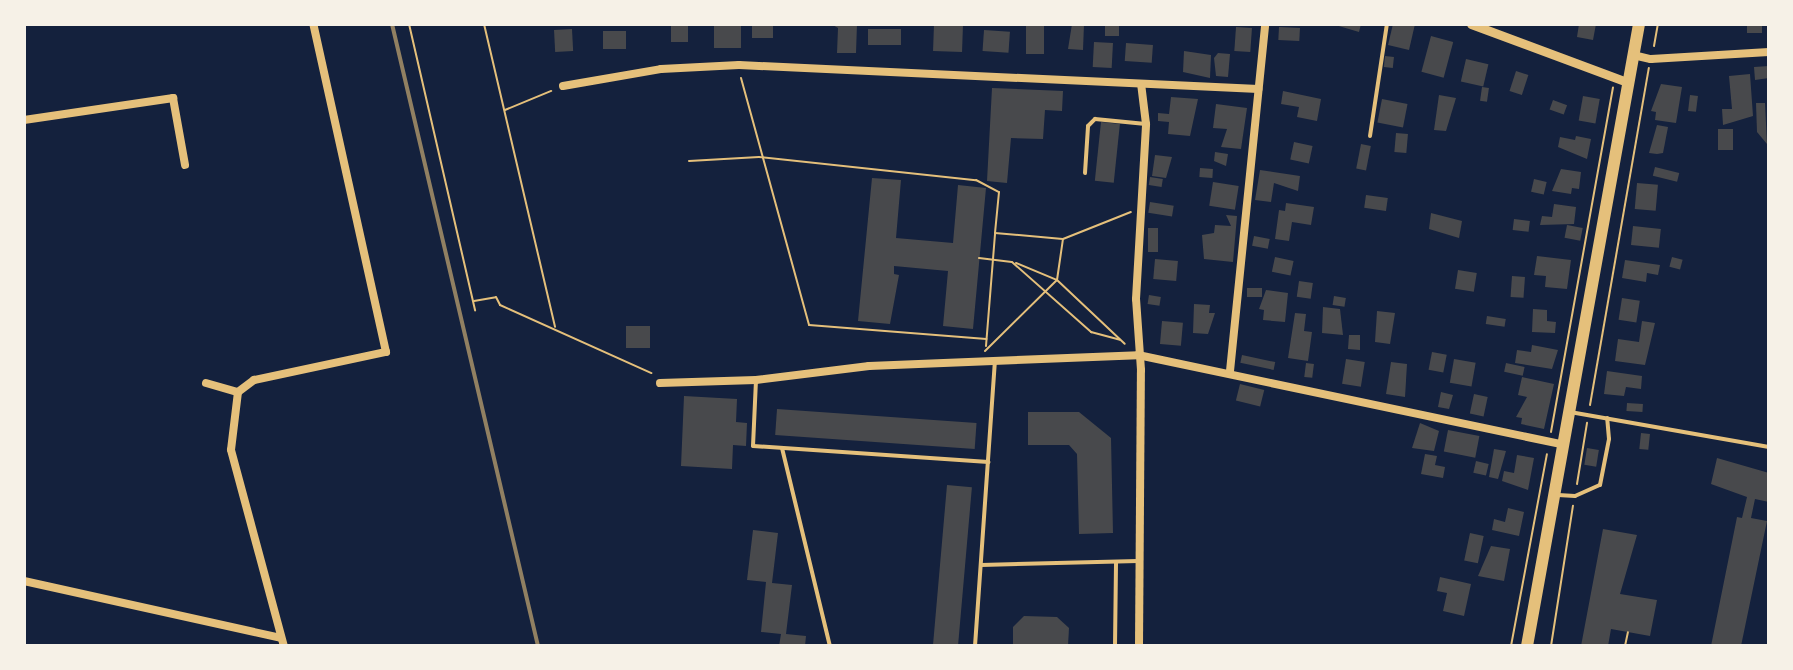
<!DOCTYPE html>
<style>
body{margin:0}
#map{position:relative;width:1793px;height:670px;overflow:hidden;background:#14213d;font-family:Manrope,sans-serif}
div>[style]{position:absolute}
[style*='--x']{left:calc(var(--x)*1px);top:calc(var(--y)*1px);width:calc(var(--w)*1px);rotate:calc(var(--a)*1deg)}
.building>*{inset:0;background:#48494c;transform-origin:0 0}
.path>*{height:2px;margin:-1px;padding:0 1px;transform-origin:1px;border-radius:1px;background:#e5c07b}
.service>*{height:4px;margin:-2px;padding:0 2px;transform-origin:2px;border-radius:2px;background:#e5c07b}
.minor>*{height:8px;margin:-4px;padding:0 4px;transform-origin:4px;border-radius:4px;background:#e5c07b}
.tertiary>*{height:9px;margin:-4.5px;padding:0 4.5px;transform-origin:4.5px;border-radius:4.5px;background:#e5c07b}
.primary>*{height:12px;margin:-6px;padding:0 6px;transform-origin:6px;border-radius:6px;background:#e5c07b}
.rail>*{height:4px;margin:-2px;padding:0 2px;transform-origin:2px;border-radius:2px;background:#918062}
span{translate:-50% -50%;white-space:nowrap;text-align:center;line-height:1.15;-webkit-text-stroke:8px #f6f1e7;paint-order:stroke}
.frame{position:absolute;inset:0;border:26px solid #f6f1e7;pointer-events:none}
</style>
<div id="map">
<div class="building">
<i style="left:671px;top:24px;width:17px;height:18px"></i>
<i style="left:714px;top:24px;width:27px;height:24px"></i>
<i style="left:752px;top:24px;width:21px;height:14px"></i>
<i style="clip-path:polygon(831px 24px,857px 24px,856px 53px,837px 53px,838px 28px)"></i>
<i style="left:934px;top:24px;width:29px;height:27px;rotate:2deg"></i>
<i style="left:1026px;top:24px;width:18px;height:30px"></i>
<i style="clip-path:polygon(1072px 24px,1084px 24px,1083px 50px,1068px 49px)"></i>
<i style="left:1105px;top:24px;width:14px;height:12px"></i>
<i style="clip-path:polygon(1332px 24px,1361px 24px,1359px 32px)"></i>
<i style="clip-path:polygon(1393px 24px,1415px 24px,1409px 50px,1388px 45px)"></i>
<i style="clip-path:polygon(1579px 24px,1596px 24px,1593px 40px,1577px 37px)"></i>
<i style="left:1747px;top:24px;width:15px;height:9px"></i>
<i style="left:1236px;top:27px;width:16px;height:24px;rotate:4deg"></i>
<i style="left:1279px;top:27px;width:21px;height:13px;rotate:3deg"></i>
<i style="left:572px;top:29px;width:22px;height:18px;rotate:87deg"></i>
<i style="left:868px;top:29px;width:33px;height:16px"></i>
<i style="left:984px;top:30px;width:26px;height:21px;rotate:4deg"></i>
<i style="left:626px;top:31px;width:18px;height:23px;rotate:90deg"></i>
<i style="left:1431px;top:36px;width:23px;height:37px;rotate:15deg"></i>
<i style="left:1094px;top:42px;width:19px;height:25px;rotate:3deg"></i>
<i style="left:1126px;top:43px;width:27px;height:18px;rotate:4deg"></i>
<i style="clip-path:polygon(1184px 51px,1211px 55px,1210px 78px,1183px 72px)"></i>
<i style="clip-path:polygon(1218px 53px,1230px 54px,1228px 77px,1216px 76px,1214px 58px)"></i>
<i style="left:1385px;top:56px;width:9px;height:11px;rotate:6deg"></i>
<i style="left:1466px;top:59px;width:23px;height:23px;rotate:13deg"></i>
<i style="clip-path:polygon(1769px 66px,1769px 78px,1755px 80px,1754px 67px)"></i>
<i style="left:1516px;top:71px;width:13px;height:21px;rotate:18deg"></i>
<i style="clip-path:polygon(1750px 74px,1753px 116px,1723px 125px,1722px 109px,1732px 109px,1729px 76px)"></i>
<i style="clip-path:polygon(1661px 84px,1682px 87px,1676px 123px,1655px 120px,1656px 112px,1651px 111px)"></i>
<i style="left:1482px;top:87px;width:7px;height:14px;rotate:8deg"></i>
<i style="clip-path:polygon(992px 88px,1063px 91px,1062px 111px,1045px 110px,1043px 139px,1011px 138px,1007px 183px,987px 181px)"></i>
<i style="clip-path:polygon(1283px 91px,1321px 99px,1317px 121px,1297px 117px,1299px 107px,1281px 104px)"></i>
<i style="clip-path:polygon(1439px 95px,1456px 98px,1446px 131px,1434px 130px)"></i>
<i style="left:1690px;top:95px;width:8px;height:16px;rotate:7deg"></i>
<i style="left:1583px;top:96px;width:17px;height:25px;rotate:10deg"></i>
<i style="clip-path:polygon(1171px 97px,1198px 99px,1190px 136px,1168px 134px,1169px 122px,1158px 121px,1158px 113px,1169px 114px)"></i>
<i style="left:1382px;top:99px;width:26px;height:24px;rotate:11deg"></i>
<i style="left:1553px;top:100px;width:15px;height:10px;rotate:20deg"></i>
<i style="clip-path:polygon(1756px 103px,1765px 103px,1767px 144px,1757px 132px)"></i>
<i style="clip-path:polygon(1216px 104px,1247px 108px,1241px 149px,1221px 147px,1227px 129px,1213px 128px)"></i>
<i style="left:1101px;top:122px;width:19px;height:59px;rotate:6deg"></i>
<i style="clip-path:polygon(1657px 125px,1668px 127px,1663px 153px,1657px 154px,1649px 153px)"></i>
<i style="left:1718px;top:129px;width:15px;height:21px"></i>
<i style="left:1396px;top:133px;width:12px;height:19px;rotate:5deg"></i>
<i style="clip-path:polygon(1576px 136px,1591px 139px,1587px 159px,1558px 147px,1560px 137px,1575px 140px)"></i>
<i style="left:1294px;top:142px;width:19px;height:18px;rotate:12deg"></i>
<i style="left:1361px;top:144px;width:10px;height:25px;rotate:11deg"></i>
<i style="clip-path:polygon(1215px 152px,1228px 154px,1226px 166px,1214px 161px)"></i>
<i style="clip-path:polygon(1155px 155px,1172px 157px,1166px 178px,1152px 176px)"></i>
<i style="left:1655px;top:167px;width:25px;height:9px;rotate:14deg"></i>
<i style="left:1200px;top:168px;width:13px;height:9px;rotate:4deg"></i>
<i style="clip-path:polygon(1561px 169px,1581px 172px,1579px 189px,1572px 188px,1571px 194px,1552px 191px)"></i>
<i style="clip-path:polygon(1260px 170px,1300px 176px,1298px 191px,1274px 183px,1271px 202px,1255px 200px)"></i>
<i style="left:1150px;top:177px;width:13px;height:8px;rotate:9deg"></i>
<i style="clip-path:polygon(872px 178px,901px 180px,896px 238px,953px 243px,958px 185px,986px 188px,973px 329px,943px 326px,948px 271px,894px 266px,894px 274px,899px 275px,890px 324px,858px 321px)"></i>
<i style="left:1534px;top:179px;width:13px;height:13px;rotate:13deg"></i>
<i style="left:1213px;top:182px;width:26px;height:24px;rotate:9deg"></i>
<i style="left:1637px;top:183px;width:21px;height:26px;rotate:5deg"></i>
<i style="left:1366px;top:195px;width:22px;height:13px;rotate:8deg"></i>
<i style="left:1150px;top:202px;width:24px;height:11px;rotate:9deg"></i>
<i style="clip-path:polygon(1286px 203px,1314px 207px,1311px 225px,1292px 222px,1289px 241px,1275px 239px,1279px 210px,1285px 211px)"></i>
<i style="clip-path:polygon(1554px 204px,1576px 207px,1574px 224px,1540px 225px,1542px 216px,1552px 217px)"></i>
<i style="clip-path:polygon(1431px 213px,1462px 221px,1459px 238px,1429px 229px)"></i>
<i style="clip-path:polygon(1226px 215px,1237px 216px,1233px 262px,1204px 259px,1202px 235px,1214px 233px,1215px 225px,1231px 226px)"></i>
<i style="left:1514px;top:219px;width:16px;height:11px;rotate:7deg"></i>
<i style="left:1567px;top:225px;width:16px;height:13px;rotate:11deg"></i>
<i style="left:1633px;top:226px;width:28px;height:19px;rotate:6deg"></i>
<i style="left:1148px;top:228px;width:10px;height:24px"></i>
<i style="left:1254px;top:236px;width:16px;height:10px;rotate:11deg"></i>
<i style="clip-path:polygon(1537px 256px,1571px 260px,1567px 289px,1545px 287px,1546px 276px,1534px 275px)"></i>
<i style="left:1275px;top:257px;width:19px;height:15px;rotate:12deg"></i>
<i style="left:1672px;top:257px;width:11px;height:10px;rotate:15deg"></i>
<i style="left:1155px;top:259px;width:23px;height:20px;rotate:5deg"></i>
<i style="clip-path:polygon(1625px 260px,1660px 265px,1658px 275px,1647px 273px,1646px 282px,1622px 278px)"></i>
<i style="left:1458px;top:270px;width:19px;height:19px;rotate:9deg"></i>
<i style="left:1512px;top:276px;width:13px;height:21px;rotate:4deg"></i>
<i style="left:1299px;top:281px;width:14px;height:16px;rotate:8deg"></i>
<i style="left:1247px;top:288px;width:15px;height:9px"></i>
<i style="clip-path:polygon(1266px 290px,1288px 293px,1285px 322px,1263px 320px,1264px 310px,1259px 309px)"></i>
<i style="left:1149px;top:295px;width:12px;height:9px;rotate:9deg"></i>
<i style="left:1334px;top:296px;width:12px;height:9px;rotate:9deg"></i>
<i style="left:1622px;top:298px;width:18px;height:22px;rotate:9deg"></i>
<i style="clip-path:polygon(1194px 304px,1210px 305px,1209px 313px,1215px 313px,1208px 334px,1193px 333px)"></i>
<i style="clip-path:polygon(1323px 307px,1340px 309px,1343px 335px,1322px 333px)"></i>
<i style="clip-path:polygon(1533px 309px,1547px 310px,1547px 321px,1556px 322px,1555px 333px,1532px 332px)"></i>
<i style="clip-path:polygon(1377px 311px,1395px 313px,1390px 344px,1375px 342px)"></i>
<i style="clip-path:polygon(1295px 313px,1306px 314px,1304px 331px,1312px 332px,1308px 361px,1288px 358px)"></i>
<i style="left:1487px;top:316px;width:19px;height:8px;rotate:9deg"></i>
<i style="left:1162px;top:321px;width:21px;height:23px;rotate:5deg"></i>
<i style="clip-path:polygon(1642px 321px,1655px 323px,1645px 365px,1615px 361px,1618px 339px,1639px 342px)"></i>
<i style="left:626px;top:326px;width:24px;height:22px"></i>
<i style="clip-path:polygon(1349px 335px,1360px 335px,1360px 350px,1348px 349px)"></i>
<i style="clip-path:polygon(1532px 345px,1558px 350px,1552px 369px,1515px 363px,1517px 350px,1531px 352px)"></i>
<i style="left:1432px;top:352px;width:15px;height:18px;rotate:11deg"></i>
<i style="left:1242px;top:355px;width:34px;height:8px;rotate:12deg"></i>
<i style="left:1346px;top:359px;width:19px;height:25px;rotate:9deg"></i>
<i style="left:1454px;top:359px;width:22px;height:24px;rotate:10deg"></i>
<i style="clip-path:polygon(1391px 362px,1407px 364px,1405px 397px,1386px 394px)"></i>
<i style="left:1306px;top:363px;width:8px;height:14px;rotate:7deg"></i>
<i style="left:1506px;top:363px;width:19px;height:9px;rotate:12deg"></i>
<i style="clip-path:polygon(1607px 371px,1642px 376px,1641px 389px,1626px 387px,1624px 396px,1604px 394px)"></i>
<i style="clip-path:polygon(1522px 377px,1554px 384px,1544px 429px,1521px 424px,1522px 418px,1516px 417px,1527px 397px,1518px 395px)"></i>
<i style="left:1240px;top:384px;width:25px;height:17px;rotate:14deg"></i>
<i style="clip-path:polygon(1441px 392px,1453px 395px,1449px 409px,1438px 407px)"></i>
<i style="left:1474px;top:394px;width:14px;height:20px;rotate:12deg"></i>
<i style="clip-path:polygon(684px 396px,737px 399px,736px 422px,747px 423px,746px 446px,733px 445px,732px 469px,681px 466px)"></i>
<i style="left:1627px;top:403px;width:16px;height:8px;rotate:4deg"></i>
<i style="left:777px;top:409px;width:200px;height:26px;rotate:4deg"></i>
<i style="clip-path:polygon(1028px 412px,1079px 412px,1111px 438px,1113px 533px,1079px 534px,1077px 454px,1069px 445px,1028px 445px)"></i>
<i style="clip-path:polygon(1420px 423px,1439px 431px,1434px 451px,1412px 448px)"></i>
<i style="left:1448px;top:430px;width:32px;height:22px;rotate:11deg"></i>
<i style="left:1641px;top:433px;width:9px;height:16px;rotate:6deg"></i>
<i style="left:1587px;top:448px;width:12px;height:17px;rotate:9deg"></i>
<i style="clip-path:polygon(1494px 449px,1506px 451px,1498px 479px,1489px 477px)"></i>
<i style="clip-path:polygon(1425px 454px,1437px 456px,1435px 465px,1445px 467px,1443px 478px,1421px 474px)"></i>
<i style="clip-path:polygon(1517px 455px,1534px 458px,1528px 490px,1502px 481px,1504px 471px,1514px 473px)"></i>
<i style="clip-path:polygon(1717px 458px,1769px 473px,1769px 502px,1755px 499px,1751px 518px,1767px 521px,1741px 646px,1711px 646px,1737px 517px,1742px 518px,1747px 497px,1711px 484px)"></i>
<i style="left:1476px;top:461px;width:13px;height:12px;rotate:13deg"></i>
<i style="left:947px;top:485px;width:25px;height:161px;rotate:5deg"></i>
<i style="clip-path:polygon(1508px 508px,1524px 512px,1519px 536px,1492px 530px,1494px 519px,1505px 522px)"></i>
<i style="clip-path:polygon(1603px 529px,1637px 535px,1620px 594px,1657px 600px,1650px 636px,1611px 629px,1608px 646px,1581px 646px)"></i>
<i style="clip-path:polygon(753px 530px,778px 533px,772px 583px,792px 585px,786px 634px,806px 636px,805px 646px,779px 646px,781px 634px,761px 632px,766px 582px,747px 580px)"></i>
<i style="left:1470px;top:533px;width:14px;height:28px;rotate:12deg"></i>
<i style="clip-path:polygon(1491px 546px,1510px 549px,1504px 581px,1478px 576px)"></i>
<i style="clip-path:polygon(1440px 577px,1471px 584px,1464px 616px,1443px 611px,1447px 593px,1437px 591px)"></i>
<i style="clip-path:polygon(1024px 616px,1057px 617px,1069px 628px,1068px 646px,1013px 646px,1013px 627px)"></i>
</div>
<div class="path">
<i style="--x:409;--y:24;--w:294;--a:77"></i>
<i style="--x:484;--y:24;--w:311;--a:76.8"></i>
<i style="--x:1654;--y:46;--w:22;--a:-80"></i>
<i style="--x:741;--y:78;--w:256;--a:74.6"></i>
<i style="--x:809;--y:325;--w:178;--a:4.5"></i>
<i style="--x:505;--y:110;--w:50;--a:-22.4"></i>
<i style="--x:689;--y:161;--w:70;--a:-3.3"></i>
<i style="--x:759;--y:157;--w:218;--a:6.1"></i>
<i style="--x:976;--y:180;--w:26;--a:28"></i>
<i style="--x:999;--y:192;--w:41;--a:95.6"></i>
<i style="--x:979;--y:258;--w:33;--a:7"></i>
<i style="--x:1012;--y:262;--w:106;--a:41.5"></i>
<i style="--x:1091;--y:332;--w:30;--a:15"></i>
<i style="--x:1016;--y:263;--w:44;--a:22.5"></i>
<i style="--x:1057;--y:280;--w:93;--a:43.3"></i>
<i style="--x:474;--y:301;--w:22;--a:-10"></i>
<i style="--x:496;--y:297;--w:9;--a:63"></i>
<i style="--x:500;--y:305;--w:166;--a:24.2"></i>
<i style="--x:986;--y:346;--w:113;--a:-85.4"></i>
<i style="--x:995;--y:233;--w:68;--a:5"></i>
<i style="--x:985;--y:351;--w:101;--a:-44.6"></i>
<i style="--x:1057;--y:280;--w:41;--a:-81.7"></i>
<i style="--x:1063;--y:239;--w:73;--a:-21.7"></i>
<i style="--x:1590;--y:405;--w:342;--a:-80.1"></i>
<i style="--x:1551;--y:432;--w:350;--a:-79.8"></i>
<i style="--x:1577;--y:484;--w:62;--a:-80.7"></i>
<i style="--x:1511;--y:646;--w:195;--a:-79.4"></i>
<i style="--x:1551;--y:646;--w:142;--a:-81.1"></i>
<i style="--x:1625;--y:646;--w:14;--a:-78"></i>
</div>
<div class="service">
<i style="--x:1370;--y:136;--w:113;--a:-81.4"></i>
<i style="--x:1085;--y:173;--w:47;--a:-86.3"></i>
<i style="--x:1088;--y:126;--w:10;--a:-45"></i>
<i style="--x:1095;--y:119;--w:51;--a:5.6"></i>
<i style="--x:756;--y:380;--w:66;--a:92.6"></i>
<i style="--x:753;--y:446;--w:236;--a:3.9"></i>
<i style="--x:1570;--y:412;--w:202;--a:10"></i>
<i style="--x:782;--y:448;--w:204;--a:76.4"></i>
<i style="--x:1558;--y:495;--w:17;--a:3"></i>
<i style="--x:1575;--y:496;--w:27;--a:-24"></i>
<i style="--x:1600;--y:485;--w:47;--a:-78.9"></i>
<i style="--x:1609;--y:439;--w:21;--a:-95"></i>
<i style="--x:981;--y:565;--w:157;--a:-1.5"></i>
<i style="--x:975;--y:646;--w:285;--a:-86"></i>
<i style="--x:1115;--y:646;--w:84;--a:-89.3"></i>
</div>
<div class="minor">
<i style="--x:1633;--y:55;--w:18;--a:13"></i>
<i style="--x:1651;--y:59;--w:118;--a:-3.4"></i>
<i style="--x:563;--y:86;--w:99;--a:-9.8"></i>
<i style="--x:661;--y:69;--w:78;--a:-2.9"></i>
<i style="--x:739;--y:65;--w:520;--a:2.65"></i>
<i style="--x:24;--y:120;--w:151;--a:-8.4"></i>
<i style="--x:173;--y:98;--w:68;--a:79.8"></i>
<i style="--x:1230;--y:371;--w:349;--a:-84.2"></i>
<i style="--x:206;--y:383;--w:33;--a:16"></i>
<i style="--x:238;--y:392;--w:20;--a:-37"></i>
<i style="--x:254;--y:380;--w:135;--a:-12"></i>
<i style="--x:386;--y:352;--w:336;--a:-102.5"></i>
<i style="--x:660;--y:383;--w:96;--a:-1.8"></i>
<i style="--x:756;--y:380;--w:114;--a:-7.1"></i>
<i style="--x:869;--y:366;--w:269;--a:-2.3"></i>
<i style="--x:1138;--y:355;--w:435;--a:11.9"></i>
<i style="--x:238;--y:392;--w:58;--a:96.9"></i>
<i style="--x:231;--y:450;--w:203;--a:74.9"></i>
<i style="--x:24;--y:581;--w:263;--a:12.5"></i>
<i style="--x:1139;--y:646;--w:276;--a:-89.6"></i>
<i style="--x:1141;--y:370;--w:71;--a:-94"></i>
<i style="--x:1136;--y:299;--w:175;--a:-86.7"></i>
<i style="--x:1146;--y:124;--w:38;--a:-97"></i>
</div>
<div class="tertiary">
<i style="--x:1471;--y:24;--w:166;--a:20.4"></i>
</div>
<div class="primary">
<i style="--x:1527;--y:646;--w:632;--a:-79.79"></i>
</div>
<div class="rail">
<i style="--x:392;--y:24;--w:639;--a:76.79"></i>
</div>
<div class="frame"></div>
</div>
